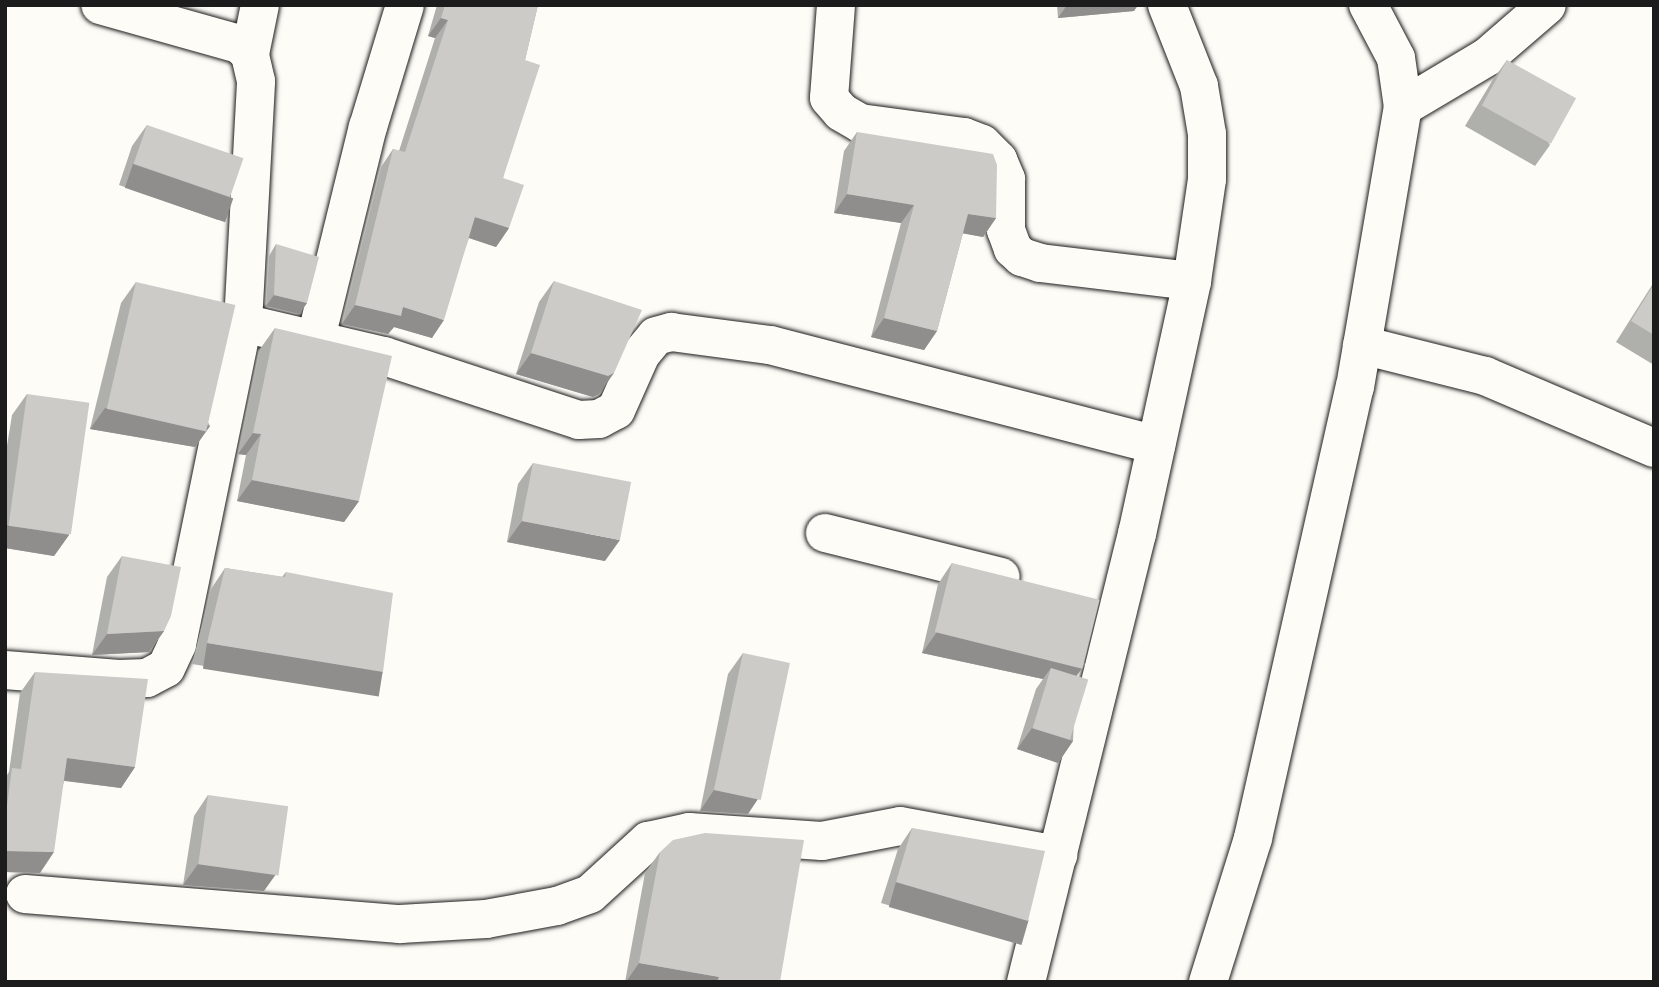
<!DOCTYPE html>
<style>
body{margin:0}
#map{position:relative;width:1659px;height:987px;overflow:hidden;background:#fdfcf7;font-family:"Gochi Hand",sans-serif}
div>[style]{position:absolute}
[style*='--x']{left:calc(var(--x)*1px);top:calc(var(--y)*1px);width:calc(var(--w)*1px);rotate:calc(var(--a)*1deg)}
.roads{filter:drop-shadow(0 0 2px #1c1c1c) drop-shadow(0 0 2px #1c1c1c)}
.street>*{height:38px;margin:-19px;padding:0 19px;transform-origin:19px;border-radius:19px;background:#fdfcf7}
.secondary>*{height:38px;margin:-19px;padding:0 19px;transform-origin:19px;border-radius:19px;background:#fdfcf7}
.wall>*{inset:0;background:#afafac}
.shaded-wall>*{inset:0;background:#8f8e8c;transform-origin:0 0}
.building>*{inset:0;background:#cccbc8;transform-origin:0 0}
span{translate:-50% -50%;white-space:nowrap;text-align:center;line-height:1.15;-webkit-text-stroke:6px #fdfcf7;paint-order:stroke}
.frame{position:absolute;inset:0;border:7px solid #1c1c1c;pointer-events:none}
</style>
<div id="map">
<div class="roads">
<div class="street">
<i style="--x:836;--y:5;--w:93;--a:94.3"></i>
<i style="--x:829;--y:98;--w:18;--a:49"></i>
<i style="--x:841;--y:112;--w:22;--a:30"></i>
<i style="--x:860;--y:123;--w:105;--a:7.7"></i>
<i style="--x:964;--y:137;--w:19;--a:21"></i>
<i style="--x:982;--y:144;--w:23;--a:45"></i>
<i style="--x:998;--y:160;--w:21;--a:67"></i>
<i style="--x:1006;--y:179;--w:51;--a:90"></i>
<i style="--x:1006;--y:230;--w:20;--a:70"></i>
<i style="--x:1013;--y:249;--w:12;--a:42"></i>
<i style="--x:1022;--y:257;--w:19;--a:18"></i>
<i style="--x:1040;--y:263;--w:153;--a:6.8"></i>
<i style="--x:250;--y:54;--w:50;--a:-78.5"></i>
<i style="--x:243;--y:323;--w:145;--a:13.2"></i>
<i style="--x:384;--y:356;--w:205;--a:18.2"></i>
<i style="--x:579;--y:420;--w:20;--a:-3"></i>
<i style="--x:599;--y:419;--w:19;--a:-28"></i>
<i style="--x:616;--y:410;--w:61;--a:-65.9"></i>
<i style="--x:641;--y:354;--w:23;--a:-50"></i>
<i style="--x:656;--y:336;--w:16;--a:-15"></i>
<i style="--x:671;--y:332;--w:100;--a:7.5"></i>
<i style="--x:770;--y:345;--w:399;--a:14.5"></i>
<i style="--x:316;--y:338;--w:217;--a:-76.2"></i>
<i style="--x:368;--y:127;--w:127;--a:-73.1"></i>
<i style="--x:1362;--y:345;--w:127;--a:14.1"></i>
<i style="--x:1485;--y:376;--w:184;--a:23.1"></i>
<i style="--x:825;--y:533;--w:181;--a:14"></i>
<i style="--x:5;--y:670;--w:114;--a:4.5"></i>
<i style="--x:119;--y:679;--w:28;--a:-2"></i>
<i style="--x:147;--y:678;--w:21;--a:-28"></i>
<i style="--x:166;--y:668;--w:26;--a:-65"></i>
<i style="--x:177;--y:644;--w:328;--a:-78.4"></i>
<i style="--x:243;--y:323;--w:242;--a:-86.9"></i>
<i style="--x:256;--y:81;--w:28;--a:-103"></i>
<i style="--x:250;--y:54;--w:15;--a:-138"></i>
<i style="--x:239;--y:44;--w:144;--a:-164.3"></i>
<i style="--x:25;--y:894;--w:376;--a:4.6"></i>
<i style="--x:400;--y:924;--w:86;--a:-3.3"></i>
<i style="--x:486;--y:919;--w:72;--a:-10.4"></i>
<i style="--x:557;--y:906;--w:35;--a:-20"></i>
<i style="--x:590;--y:894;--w:79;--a:-42.4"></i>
<i style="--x:648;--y:841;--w:42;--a:-12.4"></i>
<i style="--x:689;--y:832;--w:133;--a:3.9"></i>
<i style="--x:822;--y:841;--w:79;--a:-10.9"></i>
<i style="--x:900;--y:826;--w:161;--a:10.4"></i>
<i style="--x:1026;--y:982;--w:462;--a:-76.1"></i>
<i style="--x:1137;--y:534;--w:259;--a:-77.7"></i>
<i style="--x:1192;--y:281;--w:103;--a:-81.6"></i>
<i style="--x:1207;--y:179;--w:45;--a:-90"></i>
<i style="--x:1207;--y:134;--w:49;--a:-99.5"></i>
<i style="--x:1199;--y:86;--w:87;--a:-111.6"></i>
</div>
<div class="secondary">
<i style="--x:1403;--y:107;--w:98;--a:-30.8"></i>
<i style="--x:1487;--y:57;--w:79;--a:-40.9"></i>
<i style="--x:1208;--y:982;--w:151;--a:-72.6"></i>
<i style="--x:1253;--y:838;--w:462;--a:-77.3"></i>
<i style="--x:1355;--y:387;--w:284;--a:-80.3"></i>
<i style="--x:1403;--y:107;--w:49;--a:-98.1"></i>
<i style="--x:1396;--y:58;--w:60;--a:-117.8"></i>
</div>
</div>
<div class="wall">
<i style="clip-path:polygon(437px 5px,538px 5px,525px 60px,503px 178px,509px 228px,496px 247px,469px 238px,432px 338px,394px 327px,388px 334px,342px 324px,381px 167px,393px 149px,399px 151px,435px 38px,428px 36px)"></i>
<i style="clip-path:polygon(1057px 5px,1138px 5px,1134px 11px,1058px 18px)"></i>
<i style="clip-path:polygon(1507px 60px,1550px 145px,1535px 166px,1465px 126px,1492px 81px)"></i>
<i style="clip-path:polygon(147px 125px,233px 199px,218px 220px,119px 185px,132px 146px)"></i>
<i style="clip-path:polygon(857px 132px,996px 218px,983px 237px,963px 233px,937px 331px,924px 350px,871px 337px,901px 223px,834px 213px,844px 151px)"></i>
<i style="clip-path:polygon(276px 244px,307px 303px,299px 314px,266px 306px,269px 256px)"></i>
<i style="clip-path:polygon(554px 281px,599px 394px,593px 397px,516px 374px,539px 302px)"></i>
<i style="clip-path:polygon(136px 282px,210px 426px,195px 447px,90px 429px,121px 303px)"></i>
<i style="clip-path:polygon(1654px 282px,1654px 365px,1616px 342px)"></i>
<i style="clip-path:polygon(275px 328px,359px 501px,344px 522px,237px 501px,246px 455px,238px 454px,260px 349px)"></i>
<i style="clip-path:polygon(27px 394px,69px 535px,54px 556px,5px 548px,5px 458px,12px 415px)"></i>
<i style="clip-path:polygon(533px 463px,605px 561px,507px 542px,518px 484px)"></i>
<i style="clip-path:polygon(122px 556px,164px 631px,149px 652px,92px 655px,107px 577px)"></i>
<i style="clip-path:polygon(952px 563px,1085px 664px,1076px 676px,1073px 741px,1058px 763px,1017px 749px,1036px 689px,1043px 679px,922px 653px,938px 584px)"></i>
<i style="clip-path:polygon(225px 568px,282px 577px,286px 572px,383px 672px,368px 693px,192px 664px,211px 589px)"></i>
<i style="clip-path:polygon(743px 653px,748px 814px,700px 811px,728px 674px)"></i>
<i style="clip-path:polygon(35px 672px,135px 767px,121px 788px,64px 781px,40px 873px,5px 872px,5px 778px,9px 772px,20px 693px)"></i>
<i style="clip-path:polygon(208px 795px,264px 891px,183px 885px,194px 816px)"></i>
<i style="clip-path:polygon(912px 828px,1028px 921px,1013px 942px,881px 903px,898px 849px)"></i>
<i style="clip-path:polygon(660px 852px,780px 982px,625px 982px,645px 873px)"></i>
</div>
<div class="shaded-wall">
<i style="clip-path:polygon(1067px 5px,1138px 5px,1134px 11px,1058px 18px)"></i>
<i style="clip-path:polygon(441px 18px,448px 20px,435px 38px,428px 36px)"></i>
<i style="left:133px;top:164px;width:106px;height:25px;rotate:19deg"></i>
<i style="clip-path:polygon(847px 194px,914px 205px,901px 223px,834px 213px)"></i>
<i style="clip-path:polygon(968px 214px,996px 218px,983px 237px,955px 232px)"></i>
<i style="clip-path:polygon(475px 217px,509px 228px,496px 247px,463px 236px)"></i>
<i style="clip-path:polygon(274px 295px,307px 303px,299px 314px,266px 306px)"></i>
<i style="clip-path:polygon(355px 305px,403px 307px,444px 320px,432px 338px,394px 327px,388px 334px,342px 324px)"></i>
<i style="clip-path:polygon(884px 318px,937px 331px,924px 350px,871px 337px)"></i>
<i style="clip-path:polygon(531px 353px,614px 373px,599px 394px,593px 397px,516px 374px)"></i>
<i style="clip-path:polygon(105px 408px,210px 426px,195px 447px,90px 429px)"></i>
<i style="clip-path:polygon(253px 433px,261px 434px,246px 455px,238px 454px)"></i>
<i style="clip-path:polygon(252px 480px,359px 501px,344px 522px,237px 501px)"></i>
<i style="clip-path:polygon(522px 521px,620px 540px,605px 561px,507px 542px)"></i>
<i style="clip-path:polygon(6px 525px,69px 535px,54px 556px,5px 548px)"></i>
<i style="clip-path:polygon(164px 631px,149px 652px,92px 655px,107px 634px)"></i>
<i style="clip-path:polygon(937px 632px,1085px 664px,1070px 685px,1051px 668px,1043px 679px,922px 653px)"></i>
<i style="left:207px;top:643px;width:178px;height:26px;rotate:9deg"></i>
<i style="clip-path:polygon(1032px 728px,1073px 741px,1058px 763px,1017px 749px)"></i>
<i style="clip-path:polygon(67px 758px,135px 767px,121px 788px,52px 779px)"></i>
<i style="clip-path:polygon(714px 790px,762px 793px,748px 814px,700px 811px)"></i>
<i style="clip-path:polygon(5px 851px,54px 852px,40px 873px,5px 872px)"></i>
<i style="clip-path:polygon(198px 864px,279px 870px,264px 891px,183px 885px)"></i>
<i style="left:896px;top:882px;width:138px;height:26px;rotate:16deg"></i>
<i style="clip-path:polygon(639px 963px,719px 977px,716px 982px,626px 982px)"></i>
</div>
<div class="building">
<i style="clip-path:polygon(445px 5px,538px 5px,525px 60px,540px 65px,503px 178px,524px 185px,509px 228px,475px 217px,444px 320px,403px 307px,401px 316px,355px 305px,393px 149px,405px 152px,448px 20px,441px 18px)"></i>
<i style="left:1507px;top:60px;width:79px;height:52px;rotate:29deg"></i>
<i style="left:147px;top:125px;width:102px;height:41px;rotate:19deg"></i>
<i style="clip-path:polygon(857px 132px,993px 154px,997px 165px,996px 218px,968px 214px,937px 331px,884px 318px,914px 205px,847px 194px)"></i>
<i style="clip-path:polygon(276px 244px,319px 257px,307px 303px,274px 295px)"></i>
<i style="clip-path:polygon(554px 281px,642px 310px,614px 373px,608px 376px,531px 353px)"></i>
<i style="left:136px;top:282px;width:102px;height:130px;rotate:13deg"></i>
<i style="clip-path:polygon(1654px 284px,1654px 335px,1631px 321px)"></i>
<i style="clip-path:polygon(275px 328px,392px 356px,359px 501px,252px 480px,261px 434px,253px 433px)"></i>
<i style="left:27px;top:394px;width:63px;height:133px;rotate:8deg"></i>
<i style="left:533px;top:463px;width:100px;height:59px;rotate:11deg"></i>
<i style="clip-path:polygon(122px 556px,181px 567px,171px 616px,164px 631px,107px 634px)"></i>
<i style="left:952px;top:563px;width:152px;height:71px;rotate:14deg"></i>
<i style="clip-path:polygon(225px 568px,285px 577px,286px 572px,393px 593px,383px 672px,207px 643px)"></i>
<i style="left:743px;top:653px;width:48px;height:140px;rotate:12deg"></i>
<i style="left:1051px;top:668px;width:39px;height:63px;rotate:17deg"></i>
<i style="clip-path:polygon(35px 672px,148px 679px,135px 767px,67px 758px,54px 852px,5px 851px,5px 820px,12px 768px,21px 769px)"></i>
<i style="left:208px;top:795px;width:81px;height:70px;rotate:8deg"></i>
<i style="clip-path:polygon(912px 828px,1045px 851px,1028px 921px,896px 882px)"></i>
<i style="clip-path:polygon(705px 833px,804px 840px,780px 982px,718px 982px,719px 977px,639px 963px,660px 852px,673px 840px)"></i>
</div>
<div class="frame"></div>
</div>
